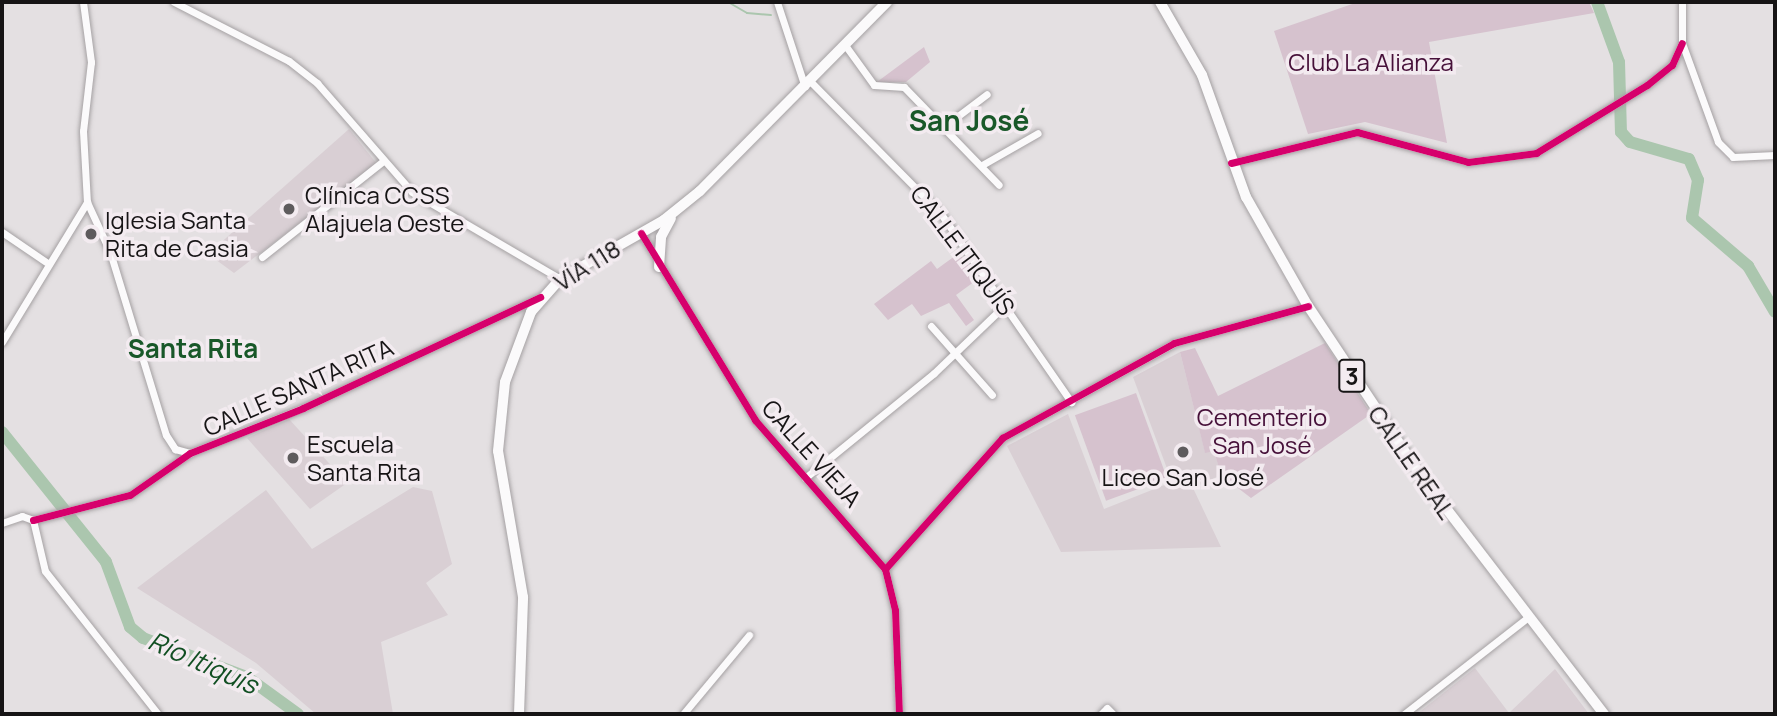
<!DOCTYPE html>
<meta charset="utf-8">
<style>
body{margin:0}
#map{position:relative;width:1777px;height:716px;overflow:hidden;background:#e4e0e2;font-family:Manrope,sans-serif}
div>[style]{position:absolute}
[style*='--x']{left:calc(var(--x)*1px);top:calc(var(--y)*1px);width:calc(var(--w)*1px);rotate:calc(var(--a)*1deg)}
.built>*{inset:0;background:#d9cfd4}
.green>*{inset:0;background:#d6c2ce;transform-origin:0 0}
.stream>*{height:2px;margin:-1px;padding:0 1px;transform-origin:1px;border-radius:1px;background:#abc6ae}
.river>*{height:12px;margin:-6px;padding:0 6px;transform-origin:6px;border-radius:6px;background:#abc6ae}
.roads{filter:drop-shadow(0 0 2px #a5a1a3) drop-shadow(0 0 2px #a5a1a3)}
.street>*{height:7px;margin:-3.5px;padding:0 3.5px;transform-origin:3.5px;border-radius:3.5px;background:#fbfafb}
.secondary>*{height:10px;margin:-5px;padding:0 5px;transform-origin:5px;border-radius:5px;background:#fbfafb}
.primary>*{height:10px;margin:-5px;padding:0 5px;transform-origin:5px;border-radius:5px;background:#fbfafb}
.cycleway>*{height:7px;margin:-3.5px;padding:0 3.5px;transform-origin:3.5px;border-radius:3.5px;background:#d6006c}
.dots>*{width:19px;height:19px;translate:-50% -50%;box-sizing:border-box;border:4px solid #f3ebf0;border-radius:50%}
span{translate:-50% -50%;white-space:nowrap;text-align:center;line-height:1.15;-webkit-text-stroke:7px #f3ebf0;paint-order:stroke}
.shield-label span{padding:2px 5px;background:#f3ebf0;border:2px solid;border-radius:5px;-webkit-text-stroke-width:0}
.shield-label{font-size:23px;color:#161415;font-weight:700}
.park-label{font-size:24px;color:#461039}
.poi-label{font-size:24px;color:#161415}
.left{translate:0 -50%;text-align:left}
.street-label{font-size:24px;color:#161415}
.neighbourhood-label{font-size:26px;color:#195829;font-weight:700}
.water-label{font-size:26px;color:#114f22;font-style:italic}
.quarter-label{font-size:28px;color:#195829;font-weight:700}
.frame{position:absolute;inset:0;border:4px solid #161415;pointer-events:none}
</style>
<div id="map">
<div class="built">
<i style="clip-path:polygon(349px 129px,377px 164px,234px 273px,208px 254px)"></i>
<i style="clip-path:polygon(1180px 352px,1205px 452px,1214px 450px,1221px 475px,1193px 488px,1221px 547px,1061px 552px,1007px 446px,1068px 414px,1104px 509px,1172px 482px,1133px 377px)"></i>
<i style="clip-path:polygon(289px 419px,347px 483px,310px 509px,247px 438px)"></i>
<i style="clip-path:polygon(413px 487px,432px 491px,452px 564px,426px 583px,448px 615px,381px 642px,393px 714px,316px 714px,256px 663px,137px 588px,266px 490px,312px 549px)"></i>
<i style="clip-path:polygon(1475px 668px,1509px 713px,1555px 669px,1589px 714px,1417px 714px)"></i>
</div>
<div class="green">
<i style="clip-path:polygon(1358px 2px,1589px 2px,1594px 13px,1429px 42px,1447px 143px,1365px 122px,1308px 134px,1274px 31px)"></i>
<i style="clip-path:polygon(924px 47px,930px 62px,906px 82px,877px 82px)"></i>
<i style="clip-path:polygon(959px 253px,978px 279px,956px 295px,974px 320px,966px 326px,949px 303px,921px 316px,912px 304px,888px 320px,874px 304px,931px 261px,937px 269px)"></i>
<i style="clip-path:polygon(1325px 343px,1371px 414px,1251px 498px,1221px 475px,1214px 451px,1205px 453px,1180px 352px,1195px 348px,1218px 396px)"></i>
<i style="left:1136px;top:393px;width:91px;height:65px;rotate:70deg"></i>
</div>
<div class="stream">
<i style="--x:728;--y:2;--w:22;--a:30"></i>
<i style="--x:747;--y:13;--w:24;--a:5"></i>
</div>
<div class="river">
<i style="--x:1597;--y:2;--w:64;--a:69.9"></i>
<i style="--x:1619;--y:62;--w:70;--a:88.4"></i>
<i style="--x:1621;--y:132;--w:13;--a:48"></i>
<i style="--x:1630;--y:142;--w:61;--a:16.1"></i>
<i style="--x:1689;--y:159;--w:23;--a:67"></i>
<i style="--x:1698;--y:180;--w:38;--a:99"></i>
<i style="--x:1692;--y:218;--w:74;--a:40.6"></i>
<i style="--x:1748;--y:266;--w:53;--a:59.6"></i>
<i style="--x:2;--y:432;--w:166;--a:51.3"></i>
<i style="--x:106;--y:562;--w:69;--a:69.7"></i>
<i style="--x:130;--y:627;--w:17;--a:40"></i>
<i style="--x:143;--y:638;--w:111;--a:20.6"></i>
<i style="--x:247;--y:677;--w:63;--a:36"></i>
</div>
<div class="roads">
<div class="street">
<i style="--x:83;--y:2;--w:61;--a:82.4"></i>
<i style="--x:91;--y:62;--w:69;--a:96.6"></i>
<i style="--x:83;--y:131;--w:71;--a:86.8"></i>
<i style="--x:87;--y:202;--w:55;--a:65.3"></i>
<i style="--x:110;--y:252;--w:191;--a:73"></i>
<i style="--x:166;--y:435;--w:17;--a:57"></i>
<i style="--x:175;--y:449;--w:16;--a:15"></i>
<i style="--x:174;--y:2;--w:129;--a:27.2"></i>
<i style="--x:289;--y:61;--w:36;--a:38"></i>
<i style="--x:317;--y:83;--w:145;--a:48.9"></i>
<i style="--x:412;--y:192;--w:172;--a:30.4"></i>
<i style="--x:777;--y:2;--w:89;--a:71.8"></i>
<i style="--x:1682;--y:2;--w:41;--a:90"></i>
<i style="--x:1682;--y:43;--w:105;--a:70"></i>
<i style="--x:1718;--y:142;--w:21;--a:45"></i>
<i style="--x:1733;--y:157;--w:42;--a:-2.7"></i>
<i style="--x:845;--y:45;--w:49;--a:54.1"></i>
<i style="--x:874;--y:85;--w:30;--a:4"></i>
<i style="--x:904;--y:87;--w:136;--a:45.9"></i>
<i style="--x:810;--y:81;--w:187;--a:45.4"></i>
<i style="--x:941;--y:214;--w:229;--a:55.3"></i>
<i style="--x:946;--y:125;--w:51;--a:-37.1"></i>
<i style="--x:1231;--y:163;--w:130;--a:-13.8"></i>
<i style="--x:1357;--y:132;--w:115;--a:15.1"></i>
<i style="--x:1468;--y:162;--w:69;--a:-7.5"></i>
<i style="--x:1536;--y:153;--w:130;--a:-31.5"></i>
<i style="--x:1647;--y:85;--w:32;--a:-39"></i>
<i style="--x:1672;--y:65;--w:24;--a:-66"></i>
<i style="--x:982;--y:165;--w:64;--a:-29.7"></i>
<i style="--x:2;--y:232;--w:53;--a:34.3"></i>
<i style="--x:641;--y:233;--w:219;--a:58.6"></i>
<i style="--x:755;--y:420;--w:198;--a:48.9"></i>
<i style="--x:885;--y:569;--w:42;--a:76.3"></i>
<i style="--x:895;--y:610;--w:104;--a:87.8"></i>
<i style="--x:262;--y:257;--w:153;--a:-38.4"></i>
<i style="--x:931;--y:326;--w:92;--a:48.5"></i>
<i style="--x:2;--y:342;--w:164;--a:-58.7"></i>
<i style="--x:805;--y:478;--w:166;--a:-39.1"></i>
<i style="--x:934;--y:373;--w:100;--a:-43.8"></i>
<i style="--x:33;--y:520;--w:100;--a:-14.5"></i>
<i style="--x:130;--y:495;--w:73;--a:-35"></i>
<i style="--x:190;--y:453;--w:122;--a:-21.7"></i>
<i style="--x:303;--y:408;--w:262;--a:-25.1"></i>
<i style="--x:33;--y:520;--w:52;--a:76.8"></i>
<i style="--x:45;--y:571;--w:182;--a:51.7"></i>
<i style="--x:2;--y:523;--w:21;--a:-19"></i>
<i style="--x:22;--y:516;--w:12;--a:20"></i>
<i style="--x:885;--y:569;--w:176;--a:-48.2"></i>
<i style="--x:1002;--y:438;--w:196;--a:-28.9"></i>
<i style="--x:1174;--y:343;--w:139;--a:-15.4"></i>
<i style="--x:683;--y:714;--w:103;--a:-50.1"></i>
<i style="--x:1101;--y:714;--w:8;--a:-45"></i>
<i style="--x:1107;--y:708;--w:8;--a:45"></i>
<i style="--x:1404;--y:714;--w:157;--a:-38"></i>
</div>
<div class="secondary">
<i style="--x:659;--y:267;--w:30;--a:-86"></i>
<i style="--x:661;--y:237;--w:21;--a:-62"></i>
<i style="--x:519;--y:714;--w:117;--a:-88"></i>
<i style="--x:523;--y:597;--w:148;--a:-99.7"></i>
<i style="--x:498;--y:451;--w:69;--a:-84.2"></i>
<i style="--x:505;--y:382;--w:75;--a:-69.6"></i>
<i style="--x:531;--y:312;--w:44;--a:-48.7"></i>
<i style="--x:560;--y:279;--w:120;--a:-29.6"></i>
<i style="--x:664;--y:220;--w:46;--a:-38.9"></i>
<i style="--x:700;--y:191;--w:266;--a:-45.3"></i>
</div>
<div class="primary">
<i style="--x:1160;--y:2;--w:84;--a:60.1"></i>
<i style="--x:1202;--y:75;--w:130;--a:70.2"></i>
<i style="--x:1246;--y:197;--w:125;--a:60.4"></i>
<i style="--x:1308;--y:306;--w:201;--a:56.4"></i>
<i style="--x:1419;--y:473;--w:304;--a:52.5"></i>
</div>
</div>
<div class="cycleway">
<i style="--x:1231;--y:163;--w:130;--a:-13.8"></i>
<i style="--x:1357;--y:132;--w:115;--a:15.1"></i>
<i style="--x:1468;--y:162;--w:69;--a:-7.5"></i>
<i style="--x:1536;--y:153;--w:130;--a:-31.5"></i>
<i style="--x:1647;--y:85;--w:32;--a:-39"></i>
<i style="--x:1672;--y:65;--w:24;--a:-66"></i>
<i style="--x:641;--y:233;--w:219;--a:58.6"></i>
<i style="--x:755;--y:420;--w:198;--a:48.9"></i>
<i style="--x:885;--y:569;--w:42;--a:76.3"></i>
<i style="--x:895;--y:610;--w:104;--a:87.8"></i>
<i style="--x:33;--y:520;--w:100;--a:-14.5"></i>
<i style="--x:130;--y:495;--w:73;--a:-35"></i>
<i style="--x:190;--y:453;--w:122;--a:-21.7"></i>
<i style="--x:303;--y:408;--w:262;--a:-25.1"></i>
<i style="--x:885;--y:569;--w:176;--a:-48.2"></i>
<i style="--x:1002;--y:438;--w:196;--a:-28.9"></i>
<i style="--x:1174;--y:343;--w:139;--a:-15.4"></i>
</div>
<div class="dots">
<i style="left:289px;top:209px;background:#5e5b5d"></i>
<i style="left:91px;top:234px;background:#5e5b5d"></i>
<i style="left:1183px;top:452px;background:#5e5b5d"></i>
<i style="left:293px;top:458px;background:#5e5b5d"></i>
</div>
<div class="shield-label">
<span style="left:1352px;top:376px">3</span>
</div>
<div class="park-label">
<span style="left:1371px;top:62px">Club La Alianza</span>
<span style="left:1262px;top:431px">Cementerio<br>San José</span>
</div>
<div class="poi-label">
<span class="left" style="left:305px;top:209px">Clínica CCSS<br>Alajuela Oeste</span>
<span class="left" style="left:105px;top:234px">Iglesia Santa<br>Rita de Casia</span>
<span class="left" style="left:307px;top:458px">Escuela<br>Santa Rita</span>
<span style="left:1183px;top:477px">Liceo San José</span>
</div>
<div class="street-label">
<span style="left:963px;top:250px;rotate:53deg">CALLE ITIQUÍS</span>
<span style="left:587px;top:265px;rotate:-32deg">VÍA 118</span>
<span style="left:298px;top:387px;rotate:-24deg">CALLE SANTA RITA</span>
<span style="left:812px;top:453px;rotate:48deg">CALLE VIEJA</span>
<span style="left:1412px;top:462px;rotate:55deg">CALLE REAL</span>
</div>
<div class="neighbourhood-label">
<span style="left:193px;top:349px">Santa Rita</span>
</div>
<div class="water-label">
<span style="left:203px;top:663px;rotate:24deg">Río Itiquís</span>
</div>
<div class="quarter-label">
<span style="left:969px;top:120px">San José</span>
</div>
<div class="frame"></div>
</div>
